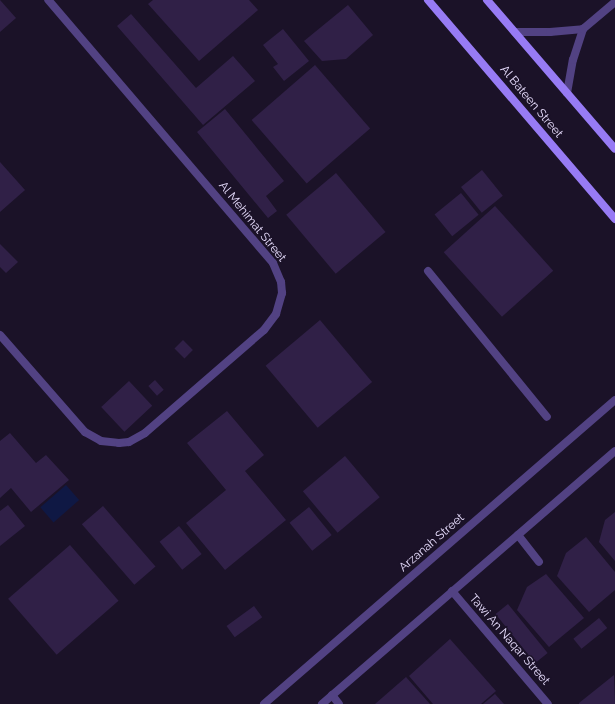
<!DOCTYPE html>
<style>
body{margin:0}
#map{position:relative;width:615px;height:704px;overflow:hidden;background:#1b1228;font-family:Raleway,sans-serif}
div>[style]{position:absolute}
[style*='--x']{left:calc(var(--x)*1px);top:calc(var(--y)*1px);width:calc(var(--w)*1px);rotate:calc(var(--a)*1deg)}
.water>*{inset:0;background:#0f1844;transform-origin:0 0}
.building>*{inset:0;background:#302047;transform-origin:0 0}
.lane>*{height:8px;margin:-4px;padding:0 4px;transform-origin:4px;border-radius:4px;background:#524283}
.street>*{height:8px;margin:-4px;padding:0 4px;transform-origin:4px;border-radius:4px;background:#524283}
.secondary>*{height:8px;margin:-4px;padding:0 4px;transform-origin:4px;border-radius:4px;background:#977bf4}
span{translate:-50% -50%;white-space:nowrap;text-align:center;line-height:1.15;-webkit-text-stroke:3px #1b1228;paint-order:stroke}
.street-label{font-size:12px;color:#e6dcfc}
</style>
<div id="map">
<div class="water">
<i style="left:66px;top:485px;width:20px;height:34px;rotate:49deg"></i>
</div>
<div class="building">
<i style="clip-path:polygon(0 0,16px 18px,0 32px)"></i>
<i style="clip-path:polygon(153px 0,249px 0,258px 10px,199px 61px,148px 4px)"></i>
<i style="clip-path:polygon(348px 5px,373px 35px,346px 59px,322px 61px,304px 41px)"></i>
<i style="clip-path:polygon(131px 14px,196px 88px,233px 56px,255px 81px,203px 125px,117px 26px)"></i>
<i style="clip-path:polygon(283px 29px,309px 61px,284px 81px,273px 67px,278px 64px,263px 45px)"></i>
<i style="left:315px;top:65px;width:84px;height:84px;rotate:49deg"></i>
<i style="clip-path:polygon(225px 109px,284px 181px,266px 196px,277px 211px,268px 218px,197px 132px)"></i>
<i style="clip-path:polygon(0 162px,25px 190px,0 212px)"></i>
<i style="left:482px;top:170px;width:33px;height:27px;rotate:51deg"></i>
<i style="left:336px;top:173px;width:77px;height:65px;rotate:50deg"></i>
<i style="left:461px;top:193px;width:28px;height:34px;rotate:51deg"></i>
<i style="left:495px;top:206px;width:87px;height:69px;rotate:48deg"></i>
<i style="clip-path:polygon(0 244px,18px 262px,6px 273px,0 267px)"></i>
<i style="left:320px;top:320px;width:81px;height:71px;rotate:50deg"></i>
<i style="left:183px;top:340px;width:14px;height:12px;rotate:45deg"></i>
<i style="left:155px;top:380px;width:13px;height:9px;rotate:48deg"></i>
<i style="left:129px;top:381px;width:34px;height:38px;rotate:47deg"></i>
<i style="clip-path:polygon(227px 411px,264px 455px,245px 471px,286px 520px,225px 570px,186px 523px,226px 490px,187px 443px)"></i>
<i style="clip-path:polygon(10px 433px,36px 463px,46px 455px,69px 480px,31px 512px,11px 488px,0 498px,0 441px)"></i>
<i style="left:345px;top:456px;width:54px;height:55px;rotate:50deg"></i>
<i style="clip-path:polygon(8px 505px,25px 526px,0 546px,0 511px)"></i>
<i style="left:103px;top:506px;width:80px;height:28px;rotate:49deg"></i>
<i style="left:309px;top:507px;width:36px;height:25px;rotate:51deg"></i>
<i style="clip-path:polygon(615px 512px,615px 561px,599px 542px,605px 520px)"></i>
<i style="left:179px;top:526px;width:36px;height:25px;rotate:51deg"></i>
<i style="clip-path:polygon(586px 537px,615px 572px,615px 590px,589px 612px,557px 576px,566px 553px)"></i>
<i style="left:70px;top:545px;width:74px;height:82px;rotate:49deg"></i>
<i style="clip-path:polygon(546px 574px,584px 618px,549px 647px,517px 610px,527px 587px)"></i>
<i style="left:508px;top:604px;width:63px;height:16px;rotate:51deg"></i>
<i style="left:254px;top:606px;width:14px;height:34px;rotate:54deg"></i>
<i style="left:599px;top:618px;width:13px;height:33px;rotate:51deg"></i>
<i style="clip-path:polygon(450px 639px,496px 691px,481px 704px,433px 704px,409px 676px)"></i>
<i style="clip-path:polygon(614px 675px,615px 704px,579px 704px,579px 703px)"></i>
<i style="clip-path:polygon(406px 677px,430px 704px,375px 704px)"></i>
<i style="clip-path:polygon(495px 694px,504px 704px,483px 704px)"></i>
</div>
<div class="lane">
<i style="--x:428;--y:271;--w:188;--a:50.8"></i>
<i style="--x:518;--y:535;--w:34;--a:52"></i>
</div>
<div class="street">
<i style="--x:515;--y:32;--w:35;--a:0"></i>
<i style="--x:550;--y:32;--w:33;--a:-5"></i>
<i style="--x:567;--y:93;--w:34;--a:-80"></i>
<i style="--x:573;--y:60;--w:33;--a:-72"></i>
<i style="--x:583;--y:29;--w:42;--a:-40.2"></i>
<i style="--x:0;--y:335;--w:129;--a:48.8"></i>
<i style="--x:85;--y:432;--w:18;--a:29"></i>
<i style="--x:101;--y:441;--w:18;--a:6"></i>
<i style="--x:119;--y:443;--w:10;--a:-6"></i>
<i style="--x:129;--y:442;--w:18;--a:-29"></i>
<i style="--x:145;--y:433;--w:157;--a:-40.9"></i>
<i style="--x:264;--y:330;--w:20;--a:-53"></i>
<i style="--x:276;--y:314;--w:22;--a:-74"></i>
<i style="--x:282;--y:293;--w:11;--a:-95"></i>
<i style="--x:281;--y:282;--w:21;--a:-113"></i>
<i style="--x:273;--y:263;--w:346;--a:-130.5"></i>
<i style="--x:452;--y:591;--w:148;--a:49.7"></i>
<i style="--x:332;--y:695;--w:11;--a:52"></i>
<i style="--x:264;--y:704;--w:464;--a:-40.9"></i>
<i style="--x:322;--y:704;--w:387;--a:-40.8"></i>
</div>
<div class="secondary">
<i style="--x:428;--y:0;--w:288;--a:49.5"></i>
<i style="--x:487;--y:0;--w:196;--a:49.3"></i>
</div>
<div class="street-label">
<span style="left:531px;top:102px;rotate:50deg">Al Bateen Street</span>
<span style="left:252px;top:222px;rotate:51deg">Al Mehimat Street</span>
<span style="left:432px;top:543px;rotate:-41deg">Arzanah Street</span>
<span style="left:509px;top:640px;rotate:49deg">Tawi An Naqar Street</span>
</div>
</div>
